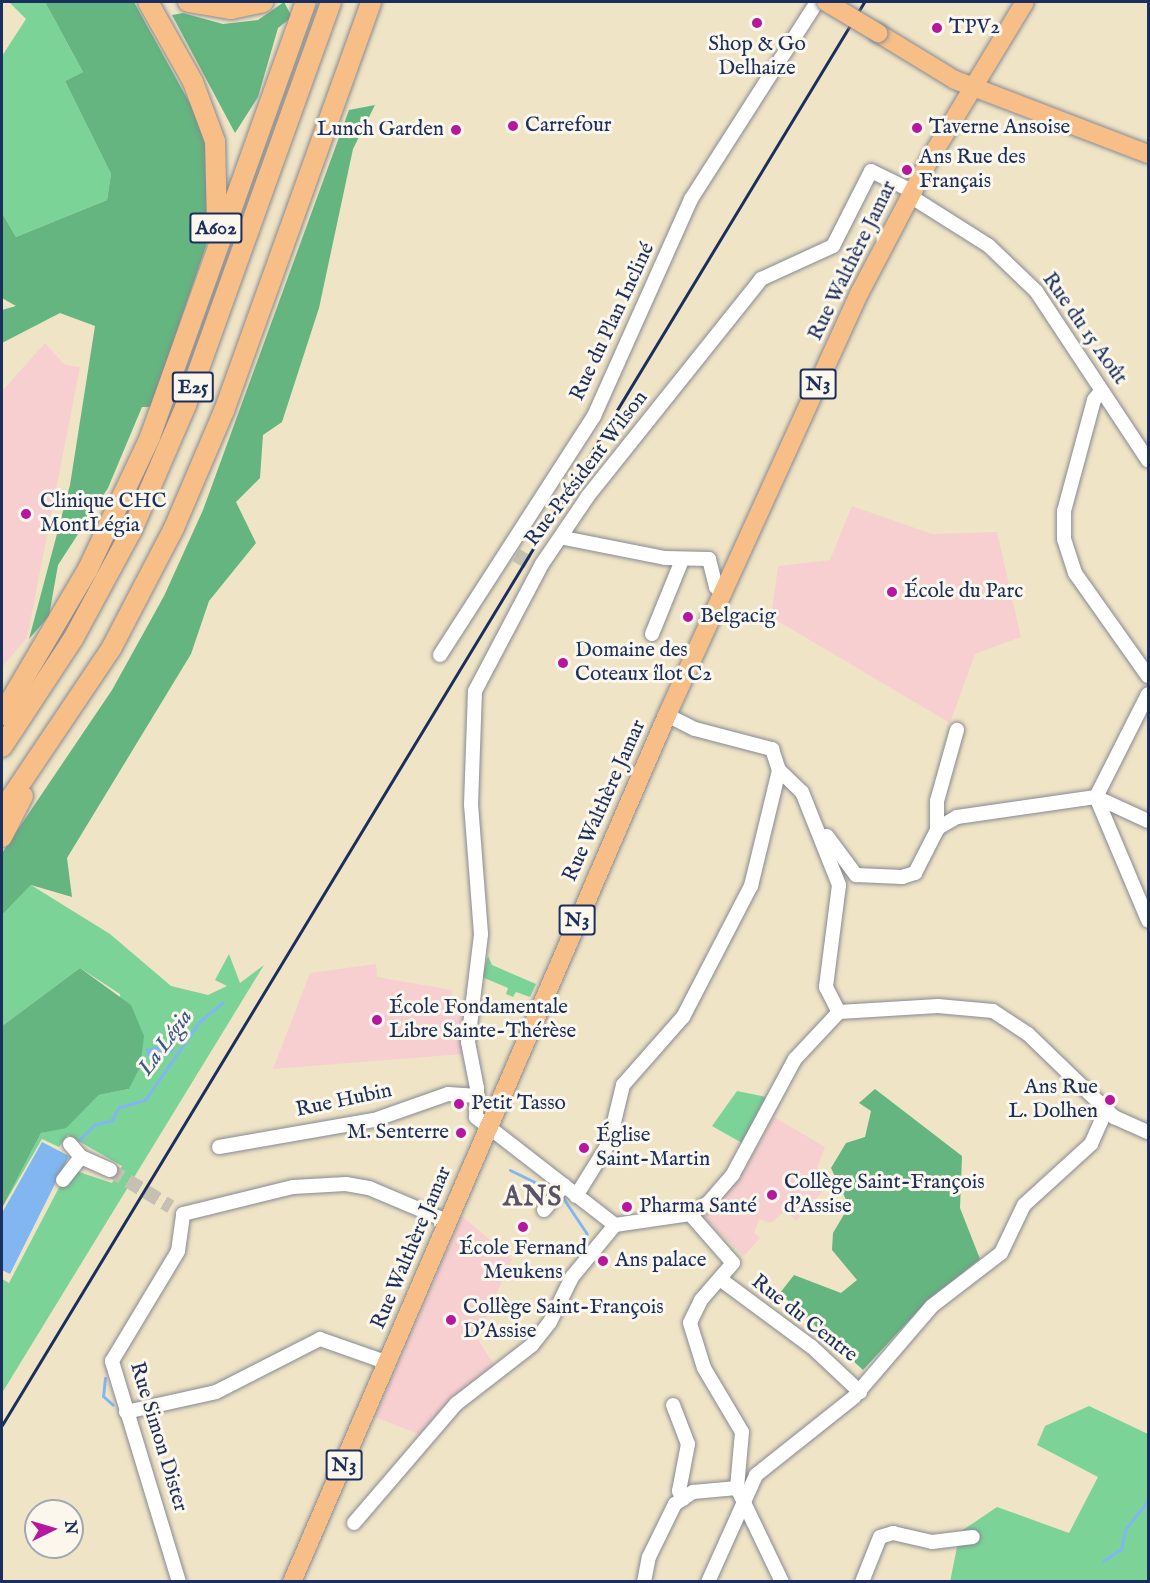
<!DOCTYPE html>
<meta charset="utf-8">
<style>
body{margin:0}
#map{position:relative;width:1150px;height:1583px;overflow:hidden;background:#f0e4c6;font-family:"IM FELL English",serif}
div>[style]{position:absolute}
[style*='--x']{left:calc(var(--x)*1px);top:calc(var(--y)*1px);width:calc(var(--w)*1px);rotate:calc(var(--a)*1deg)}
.built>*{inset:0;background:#f7cfd0}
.green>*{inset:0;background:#7bd398}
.forest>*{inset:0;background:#64b580}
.water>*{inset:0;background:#82b6f0}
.stream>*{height:3px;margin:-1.5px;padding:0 1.5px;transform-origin:1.5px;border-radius:1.5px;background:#82b6f0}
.minor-tunnel>*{height:14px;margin-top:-7px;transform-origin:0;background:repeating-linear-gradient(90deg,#c5c0b1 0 14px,transparent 0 21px)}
.roads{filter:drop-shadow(0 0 2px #868a92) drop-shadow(0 0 2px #868a92)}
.minor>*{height:14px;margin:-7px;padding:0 7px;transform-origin:7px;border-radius:7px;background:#fff}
.major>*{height:18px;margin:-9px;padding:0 9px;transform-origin:9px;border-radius:9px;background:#f7be87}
.highway>*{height:20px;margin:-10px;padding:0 10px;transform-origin:10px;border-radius:10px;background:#f7be87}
.rail>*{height:3px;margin:-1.5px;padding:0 1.5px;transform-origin:1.5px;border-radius:1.5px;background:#1b2f5e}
.bridges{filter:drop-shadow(0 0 2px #868a92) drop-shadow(0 0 2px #868a92)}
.major-bridge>*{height:18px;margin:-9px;padding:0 9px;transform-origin:9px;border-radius:9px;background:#f7be87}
.dots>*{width:16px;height:16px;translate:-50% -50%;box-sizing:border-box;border:3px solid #fbf7ec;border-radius:50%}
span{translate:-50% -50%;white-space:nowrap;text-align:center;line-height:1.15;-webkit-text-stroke:6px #fbf7ec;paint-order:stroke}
.shield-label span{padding:2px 4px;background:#fbf7ec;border:2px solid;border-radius:4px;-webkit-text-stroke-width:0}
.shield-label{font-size:20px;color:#1b2f5e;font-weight:700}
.poi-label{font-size:21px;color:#1b2f5e}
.left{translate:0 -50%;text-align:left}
.right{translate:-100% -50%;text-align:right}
.street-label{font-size:21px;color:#1b2f5e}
.water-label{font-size:22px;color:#3a588a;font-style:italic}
.district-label{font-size:27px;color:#5a5368;font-weight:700;letter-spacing:1.5px}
.frame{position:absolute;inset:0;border:3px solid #1b2f5e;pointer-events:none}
.north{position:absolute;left:24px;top:1499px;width:60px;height:60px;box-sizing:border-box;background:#fbf7ec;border:2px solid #a1a7b3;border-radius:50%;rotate:85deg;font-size:16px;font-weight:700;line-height:24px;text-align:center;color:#1b2f5e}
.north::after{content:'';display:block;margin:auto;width:21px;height:27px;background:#b5179e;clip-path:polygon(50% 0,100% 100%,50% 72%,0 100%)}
</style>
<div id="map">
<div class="built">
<i style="clip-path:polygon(45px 343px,65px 365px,80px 367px,27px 638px,2px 667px,2px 391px)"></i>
<i style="clip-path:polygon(852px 506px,932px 534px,997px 532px,1021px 637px,975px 654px,950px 723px,771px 617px,778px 566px,830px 560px)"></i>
<i style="clip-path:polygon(376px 964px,377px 977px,452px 990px,450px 1006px,465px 1009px,463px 1054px,273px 1069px,310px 973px)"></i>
<i style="clip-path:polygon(774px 1117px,825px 1147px,817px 1168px,832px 1181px,796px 1221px,786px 1210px,771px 1223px,759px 1219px,754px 1233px,760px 1238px,744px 1256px,704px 1218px,741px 1176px)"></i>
<i style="clip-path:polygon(462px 1216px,512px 1259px,477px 1338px,496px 1368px,423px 1436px,375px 1417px)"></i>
</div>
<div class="green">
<i style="clip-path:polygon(9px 2px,45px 2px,83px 72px,65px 81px,111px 174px,107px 200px,16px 237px,2px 213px,2px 56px,26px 19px)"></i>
<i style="clip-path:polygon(31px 885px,110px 934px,171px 986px,208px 995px,227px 986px,215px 980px,229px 954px,240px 983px,264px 965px,2px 1393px,2px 1279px,9px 1283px,63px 1180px,79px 1172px,112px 1183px,122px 1166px,68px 1135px,59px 1147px,42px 1139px,2px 1208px,41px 1133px,66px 1127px,99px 1095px,129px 1089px,120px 994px,80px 968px,2px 1026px,2px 915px)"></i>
<i style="clip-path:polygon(488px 956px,492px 965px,536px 984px,530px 997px,516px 992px,513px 997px,506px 994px,508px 988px,482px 977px)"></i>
<i style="clip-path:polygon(737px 1091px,766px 1097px,742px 1143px,712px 1126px)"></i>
<i style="clip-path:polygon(1089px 1406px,1148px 1434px,1148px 1581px,950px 1582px,960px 1532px,997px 1507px,1069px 1533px,1098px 1477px,1037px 1445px,1045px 1426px)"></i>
</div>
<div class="forest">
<i style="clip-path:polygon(45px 2px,134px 2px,203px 127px,212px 186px,206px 246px,151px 407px,142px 407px,108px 488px,58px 565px,49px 616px,29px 639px,70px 485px,95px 326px,60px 313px,2px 343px,2px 310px,16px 306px,2px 298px,2px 213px,16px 237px,107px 200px,111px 174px,65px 81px,83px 72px)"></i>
<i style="clip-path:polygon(284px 2px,292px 17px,278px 28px,258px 97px,235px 133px,172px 15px,183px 13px,223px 24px,258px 20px)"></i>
<i style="clip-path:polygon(375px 105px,353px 149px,319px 308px,282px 422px,263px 435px,260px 478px,236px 502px,256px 543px,209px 601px,191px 654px,67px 858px,72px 897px,31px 885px,2px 915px,2px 853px,112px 690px,164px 596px,203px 510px,349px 110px)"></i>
<i style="clip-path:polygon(80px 968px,131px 1005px,144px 1036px,140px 1067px,129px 1089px,99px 1095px,66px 1128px,41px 1133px,2px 1208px,2px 1026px)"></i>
<i style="clip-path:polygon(875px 1089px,962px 1156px,960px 1208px,980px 1259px,928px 1300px,863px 1370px,780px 1293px,794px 1275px,841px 1293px,857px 1280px,832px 1250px,833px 1233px,849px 1206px,831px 1168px,846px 1143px,865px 1137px,871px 1111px,859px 1103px)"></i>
</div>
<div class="water">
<i style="clip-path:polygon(173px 1043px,174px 1051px,164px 1057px,147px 1056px,146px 1049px)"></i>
<i style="clip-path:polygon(42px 1142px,69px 1156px,10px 1274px,2px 1270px,2px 1213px)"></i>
</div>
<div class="stream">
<i style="--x:79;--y:1140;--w:21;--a:-45"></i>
<i style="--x:94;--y:1125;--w:19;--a:-16"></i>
<i style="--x:112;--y:1120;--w:15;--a:-62"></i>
<i style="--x:119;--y:1107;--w:27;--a:-15"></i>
<i style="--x:145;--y:1100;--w:95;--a:-55.3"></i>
<i style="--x:199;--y:1022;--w:31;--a:-40"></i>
<i style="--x:510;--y:1170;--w:48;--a:26"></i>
<i style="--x:563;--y:1198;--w:43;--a:56.3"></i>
<i style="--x:105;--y:1378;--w:18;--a:96"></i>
<i style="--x:103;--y:1396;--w:13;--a:42"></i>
<i style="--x:1103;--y:1561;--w:22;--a:-34"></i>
<i style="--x:1121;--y:1549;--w:22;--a:-77"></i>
<i style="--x:1126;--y:1528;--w:35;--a:-51"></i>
</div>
<div class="minor-tunnel">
<i style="--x:516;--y:555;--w:16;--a:30"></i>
<i style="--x:110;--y:1170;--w:71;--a:31.2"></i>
</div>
<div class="roads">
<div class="minor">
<i style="--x:910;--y:196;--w:93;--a:32.3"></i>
<i style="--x:989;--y:246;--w:65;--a:43.8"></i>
<i style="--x:1036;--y:291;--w:203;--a:56.5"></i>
<i style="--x:1101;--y:391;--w:11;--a:128"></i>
<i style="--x:1094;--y:400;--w:115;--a:105.1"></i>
<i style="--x:1064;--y:511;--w:28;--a:90"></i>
<i style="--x:1064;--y:539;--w:36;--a:72"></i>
<i style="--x:1075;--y:573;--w:126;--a:54.7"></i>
<i style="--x:564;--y:538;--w:103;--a:11.2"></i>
<i style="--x:665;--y:558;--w:44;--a:1.3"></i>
<i style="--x:709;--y:559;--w:29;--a:76"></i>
<i style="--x:716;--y:587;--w:10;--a:37"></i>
<i style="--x:652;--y:634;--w:80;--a:-67.9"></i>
<i style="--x:440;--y:655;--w:284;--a:-57.2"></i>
<i style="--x:594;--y:416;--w:238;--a:-65.9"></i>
<i style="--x:691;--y:199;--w:234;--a:-57.4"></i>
<i style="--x:667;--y:715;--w:31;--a:27"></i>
<i style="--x:695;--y:729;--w:80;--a:14.6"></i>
<i style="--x:772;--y:749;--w:22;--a:72"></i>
<i style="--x:779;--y:770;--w:32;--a:44"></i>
<i style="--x:802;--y:792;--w:100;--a:68.3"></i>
<i style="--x:839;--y:885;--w:103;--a:97.3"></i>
<i style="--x:826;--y:987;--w:28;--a:63"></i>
<i style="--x:1096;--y:797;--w:134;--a:67.1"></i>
<i style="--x:1096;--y:797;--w:115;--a:-63.2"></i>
<i style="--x:1096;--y:797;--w:57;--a:24.8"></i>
<i style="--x:937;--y:830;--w:29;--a:-90"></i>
<i style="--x:937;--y:801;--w:74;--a:-74.3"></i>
<i style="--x:827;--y:836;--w:49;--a:53.4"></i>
<i style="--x:856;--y:875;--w:46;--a:2.5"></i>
<i style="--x:902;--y:877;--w:14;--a:-17"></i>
<i style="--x:915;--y:873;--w:51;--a:-62.9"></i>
<i style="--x:938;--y:828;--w:22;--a:-30"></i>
<i style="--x:957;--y:817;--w:140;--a:-8.2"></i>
<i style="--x:70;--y:1144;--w:17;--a:50"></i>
<i style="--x:219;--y:1147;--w:157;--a:-9.9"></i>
<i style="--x:374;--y:1120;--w:78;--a:-19.4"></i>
<i style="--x:448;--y:1094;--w:30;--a:4"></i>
<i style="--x:63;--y:1180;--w:29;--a:-52"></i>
<i style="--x:81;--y:1157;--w:32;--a:24"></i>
<i style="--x:576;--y:1196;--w:62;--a:-58.1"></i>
<i style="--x:609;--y:1143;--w:60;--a:-76.4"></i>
<i style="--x:623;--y:1085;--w:91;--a:-48.6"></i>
<i style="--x:683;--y:1017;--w:148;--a:-62.6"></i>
<i style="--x:751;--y:886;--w:119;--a:-76.4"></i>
<i style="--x:544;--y:1210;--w:32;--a:-51"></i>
<i style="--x:183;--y:1214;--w:113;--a:-13.8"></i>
<i style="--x:293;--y:1187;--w:53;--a:-3.2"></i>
<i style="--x:346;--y:1184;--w:23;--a:10"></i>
<i style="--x:369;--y:1188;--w:85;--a:22.9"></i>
<i style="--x:690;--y:1214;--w:65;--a:48.7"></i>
<i style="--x:733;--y:1263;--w:49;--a:130.9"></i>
<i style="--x:701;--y:1300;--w:25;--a:116"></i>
<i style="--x:690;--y:1323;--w:47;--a:72.7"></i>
<i style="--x:704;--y:1368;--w:74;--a:59.3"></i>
<i style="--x:742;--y:1432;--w:56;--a:95.1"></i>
<i style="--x:737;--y:1488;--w:104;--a:64.4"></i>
<i style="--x:615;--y:1225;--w:176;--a:-142.2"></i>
<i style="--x:476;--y:1117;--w:29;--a:-88"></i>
<i style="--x:477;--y:1088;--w:47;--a:-101.1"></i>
<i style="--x:468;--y:1042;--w:109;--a:-83.1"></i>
<i style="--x:481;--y:934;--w:129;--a:-94.4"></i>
<i style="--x:471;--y:805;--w:114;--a:-88"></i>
<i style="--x:475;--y:691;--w:144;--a:-62.2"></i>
<i style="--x:542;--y:564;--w:82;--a:-55.9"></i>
<i style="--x:588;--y:496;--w:278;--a:-51.4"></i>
<i style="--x:761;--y:279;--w:79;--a:-24.6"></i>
<i style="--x:833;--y:246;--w:84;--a:-63.1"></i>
<i style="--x:871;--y:171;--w:46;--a:26"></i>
<i style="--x:720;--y:1279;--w:114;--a:36.5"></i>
<i style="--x:812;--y:1347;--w:66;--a:43.2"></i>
<i style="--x:673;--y:1405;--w:42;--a:69"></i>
<i style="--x:688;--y:1444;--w:48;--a:100.8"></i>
<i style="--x:679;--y:1491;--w:9;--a:63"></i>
<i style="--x:126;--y:1412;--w:92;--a:-12.5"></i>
<i style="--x:216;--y:1392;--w:117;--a:-27"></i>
<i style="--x:320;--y:1339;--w:72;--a:19.4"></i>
<i style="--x:354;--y:1523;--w:157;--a:-49.4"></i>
<i style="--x:456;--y:1404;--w:96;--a:-37.8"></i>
<i style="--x:532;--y:1345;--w:29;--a:-52"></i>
<i style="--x:550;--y:1322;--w:50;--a:-63.9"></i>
<i style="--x:572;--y:1277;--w:67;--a:-50.4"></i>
<i style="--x:615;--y:1225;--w:76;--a:-8.3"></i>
<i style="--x:690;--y:1214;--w:22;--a:-32"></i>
<i style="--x:709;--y:1202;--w:37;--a:-49"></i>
<i style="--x:733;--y:1174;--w:131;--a:-61.7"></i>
<i style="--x:795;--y:1059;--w:64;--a:-46.9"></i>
<i style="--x:839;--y:1012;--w:99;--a:-3.5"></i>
<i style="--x:938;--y:1006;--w:55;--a:5.2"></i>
<i style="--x:993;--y:1011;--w:42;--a:33.3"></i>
<i style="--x:1028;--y:1034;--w:120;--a:44"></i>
<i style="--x:1114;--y:1117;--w:37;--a:24"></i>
<i style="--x:179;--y:1582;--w:231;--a:-106.9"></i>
<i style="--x:112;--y:1361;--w:128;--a:-59"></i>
<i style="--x:178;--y:1251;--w:37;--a:-82"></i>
<i style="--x:644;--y:1582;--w:25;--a:-79"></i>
<i style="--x:649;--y:1557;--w:59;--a:-63.9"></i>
<i style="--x:675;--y:1504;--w:22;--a:-34"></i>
<i style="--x:693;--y:1492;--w:44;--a:-5.2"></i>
<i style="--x:708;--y:1582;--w:117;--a:-65.8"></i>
<i style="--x:756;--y:1475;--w:125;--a:-38.5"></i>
<i style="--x:854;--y:1397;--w:120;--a:-49.4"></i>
<i style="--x:932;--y:1306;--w:87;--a:-37.5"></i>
<i style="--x:1001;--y:1253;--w:53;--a:-64.4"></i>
<i style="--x:1024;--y:1205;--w:91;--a:-42.3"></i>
<i style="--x:1091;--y:1144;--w:37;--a:-66"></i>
<i style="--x:862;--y:1582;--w:48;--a:-68.2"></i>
<i style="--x:880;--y:1537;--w:14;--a:-17"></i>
<i style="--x:893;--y:1533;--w:40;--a:13"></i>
<i style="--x:932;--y:1542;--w:41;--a:-7"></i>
</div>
<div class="major">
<i style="--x:878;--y:33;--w:90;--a:31.4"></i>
<i style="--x:955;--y:80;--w:207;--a:21"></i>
<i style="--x:292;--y:1582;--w:945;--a:-66.61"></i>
<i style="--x:667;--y:715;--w:465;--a:-65.5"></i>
<i style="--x:860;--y:292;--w:153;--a:-62.3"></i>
<i style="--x:931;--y:157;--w:181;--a:-58.8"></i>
</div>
<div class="highway">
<i style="--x:148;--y:2;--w:92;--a:60.6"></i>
<i style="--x:193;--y:82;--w:63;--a:69.6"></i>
<i style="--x:215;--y:141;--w:83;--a:88.6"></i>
<i style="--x:188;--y:2;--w:44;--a:9.2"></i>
<i style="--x:231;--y:9;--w:33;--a:-12"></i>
<i style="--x:2;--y:715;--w:169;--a:-59.5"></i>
<i style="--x:88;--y:569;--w:146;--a:-64.8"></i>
<i style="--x:150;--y:437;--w:462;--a:-70.3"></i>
<i style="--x:2;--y:747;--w:129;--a:-56.7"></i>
<i style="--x:73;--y:639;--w:124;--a:-61.6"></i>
<i style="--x:132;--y:530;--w:136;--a:-66.6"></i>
<i style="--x:186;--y:405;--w:428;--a:-70.2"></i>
<i style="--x:2;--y:811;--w:197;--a:-56.1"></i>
<i style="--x:112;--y:647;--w:134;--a:-62.5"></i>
<i style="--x:174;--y:528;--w:127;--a:-66.9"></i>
<i style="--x:224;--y:411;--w:435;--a:-70.2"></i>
<i style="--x:2;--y:837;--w:46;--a:-62.9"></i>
</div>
</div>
<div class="rail">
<i style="--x:2;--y:1425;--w:1664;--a:-58.79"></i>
</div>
<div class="bridges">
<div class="major-bridge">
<i style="--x:826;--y:2;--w:61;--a:30.8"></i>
</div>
</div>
<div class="dots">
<i style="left:757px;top:23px;background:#b5179e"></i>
<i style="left:937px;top:28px;background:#b5179e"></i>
<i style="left:513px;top:126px;background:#b5179e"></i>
<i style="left:917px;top:128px;background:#b5179e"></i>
<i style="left:456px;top:130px;background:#b5179e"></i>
<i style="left:907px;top:170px;background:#b5179e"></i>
<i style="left:26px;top:514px;background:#b5179e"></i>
<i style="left:892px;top:592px;background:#b5179e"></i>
<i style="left:688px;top:617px;background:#b5179e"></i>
<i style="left:563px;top:663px;background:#b5179e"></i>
<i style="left:377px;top:1020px;background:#b5179e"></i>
<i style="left:1110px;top:1100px;background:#b5179e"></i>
<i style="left:459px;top:1104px;background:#b5179e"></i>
<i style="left:461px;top:1133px;background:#b5179e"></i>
<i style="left:584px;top:1148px;background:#b5179e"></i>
<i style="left:772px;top:1195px;background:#b5179e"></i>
<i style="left:627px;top:1207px;background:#b5179e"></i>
<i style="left:523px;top:1227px;background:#b5179e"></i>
<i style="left:603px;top:1261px;background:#b5179e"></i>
<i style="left:451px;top:1320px;background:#b5179e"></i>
</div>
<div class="shield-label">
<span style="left:216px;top:228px">A602</span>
<span style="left:818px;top:384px">N3</span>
<span style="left:193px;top:387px">E25</span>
<span style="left:577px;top:920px">N3</span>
<span style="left:344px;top:1465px">N3</span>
</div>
<div class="poi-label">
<span class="left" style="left:949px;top:28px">TPV2</span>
<span style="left:757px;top:57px">Shop &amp; Go<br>Delhaize</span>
<span class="left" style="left:525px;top:126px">Carrefour</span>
<span class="left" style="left:929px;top:128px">Taverne Ansoise</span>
<span class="right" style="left:444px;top:130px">Lunch Garden</span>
<span class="left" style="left:919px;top:170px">Ans Rue des<br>Français</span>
<span class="left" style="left:40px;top:514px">Clinique CHC<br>MontLégia</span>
<span class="left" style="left:904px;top:592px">École du Parc</span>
<span class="left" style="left:700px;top:617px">Belgacig</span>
<span class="left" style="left:575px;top:663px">Domaine des<br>Coteaux îlot C2</span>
<span class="left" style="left:389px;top:1020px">École Fondamentale<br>Libre Sainte-Thérèse</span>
<span class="right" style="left:1098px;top:1100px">Ans Rue<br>L. Dolhen</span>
<span class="left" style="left:471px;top:1104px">Petit Tasso</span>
<span class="right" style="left:449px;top:1133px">M. Senterre</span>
<span class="left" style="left:596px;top:1148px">Église<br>Saint-Martin</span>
<span class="left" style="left:784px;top:1195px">Collège Saint-François<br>d'Assise</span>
<span class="left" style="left:639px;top:1207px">Pharma Santé</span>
<span style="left:523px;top:1261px">École Fernand<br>Meukens</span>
<span class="left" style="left:615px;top:1261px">Ans palace</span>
<span class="left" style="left:463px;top:1320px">Collège Saint-François<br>D'Assise</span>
</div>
<div class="street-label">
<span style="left:853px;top:261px;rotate:-64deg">Rue Walthère Jamar</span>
<span style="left:613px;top:322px;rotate:-65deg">Rue du Plan Incliné</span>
<span style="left:1084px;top:329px;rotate:55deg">Rue du 15 Août</span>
<span style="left:587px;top:469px;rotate:-53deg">Rue Président Wilson</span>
<span style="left:605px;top:801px;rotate:-66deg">Rue Walthère Jamar</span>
<span style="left:344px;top:1101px;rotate:-12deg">Rue Hubin</span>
<span style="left:412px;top:1248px;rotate:-67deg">Rue Walthère Jamar</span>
<span style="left:804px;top:1319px;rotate:38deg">Rue du Centre</span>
<span style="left:158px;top:1437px;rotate:73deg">Rue Simon Dister</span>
</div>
<div class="water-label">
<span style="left:166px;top:1043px;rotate:-54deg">La Légia</span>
</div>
<div class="district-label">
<span style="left:533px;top:1199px">ANS</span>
</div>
<div class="frame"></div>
<div class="north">N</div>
</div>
